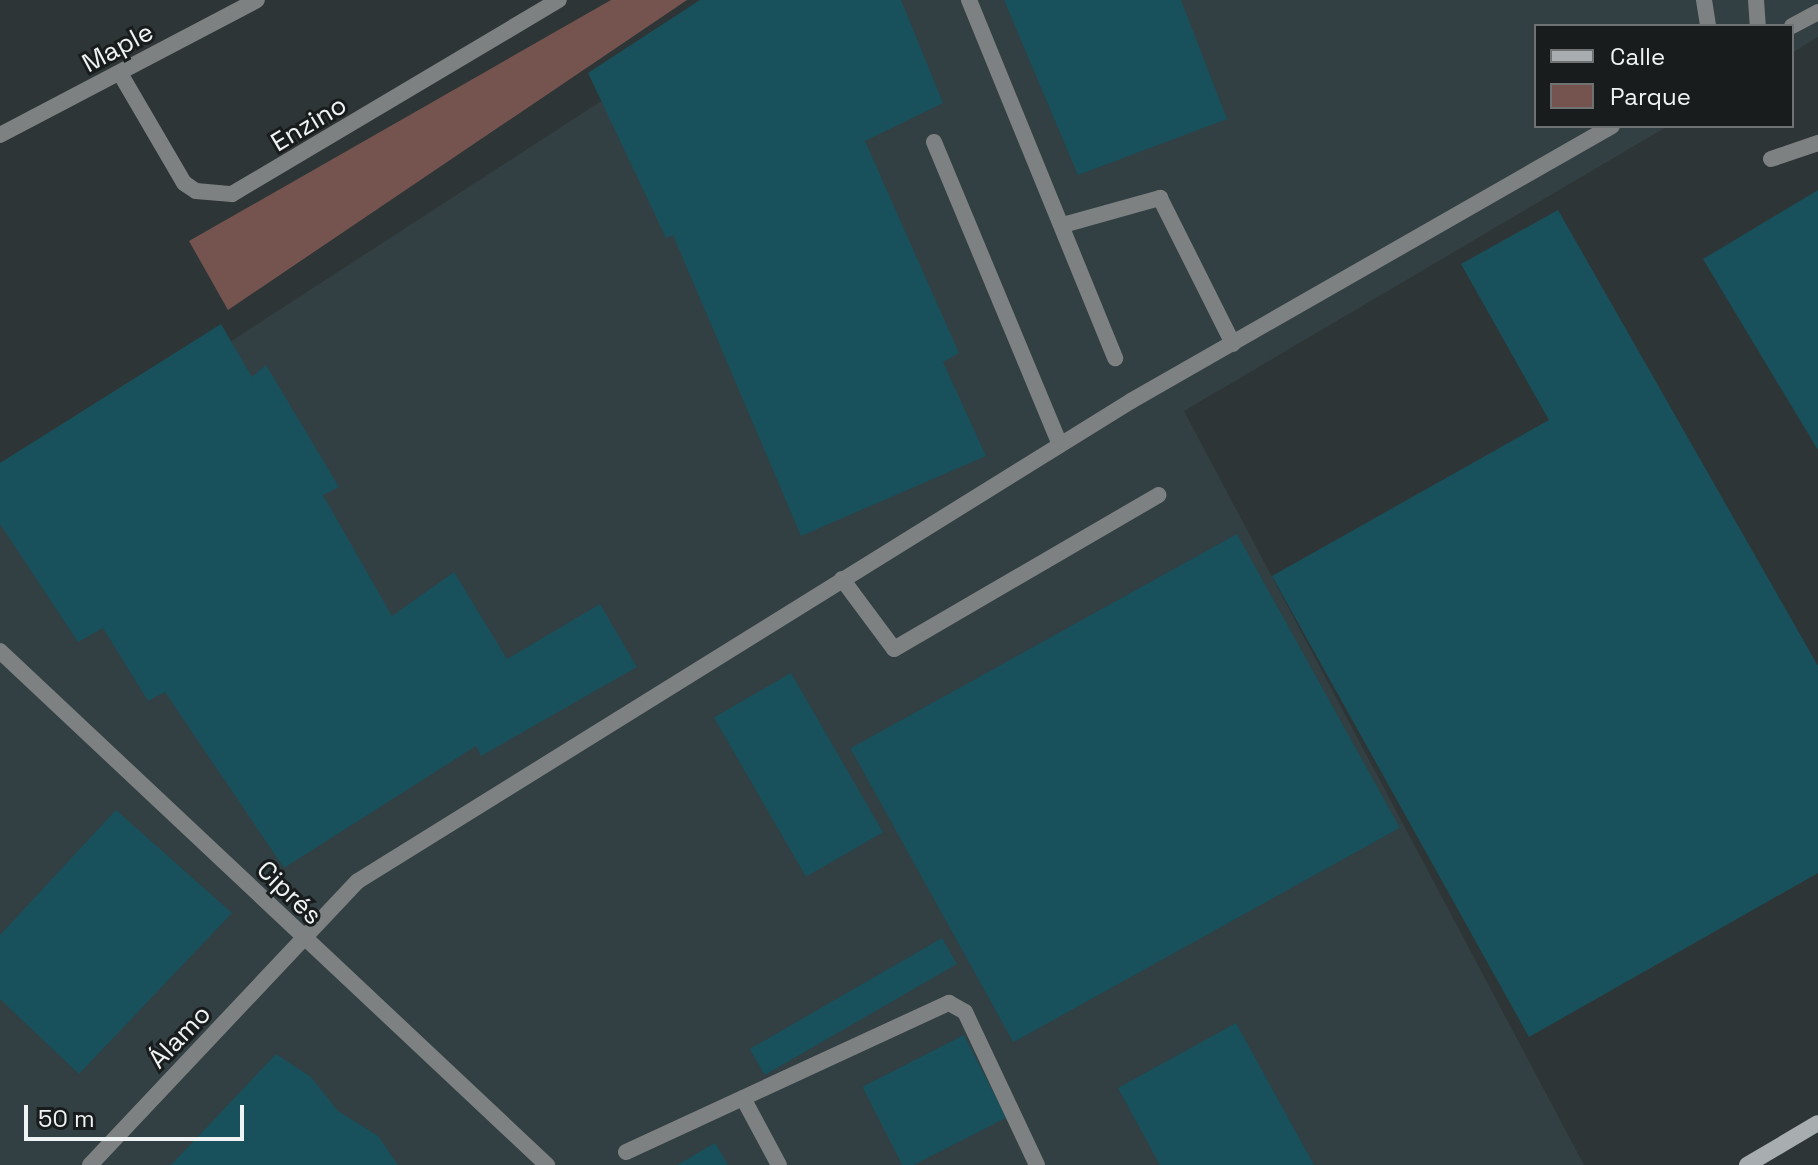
<!DOCTYPE html>
<meta charset="utf-8">
<style>
body{margin:0}
#map{position:relative;width:1818px;height:1165px;overflow:hidden;background:#2e3536;font-family:"Space Grotesk",sans-serif}
div>[style]{position:absolute}
[style*='--x']{left:calc(var(--x)*1px);top:calc(var(--y)*1px);width:calc(var(--w)*1px);rotate:calc(var(--a)*1deg)}
.built>*{inset:0;background:#323f43}
.green>*{inset:0;background:#75544f}
.building>*{inset:0;background:#18515c;transform-origin:0 0}
.lane>*{height:16px;margin:-8px;padding:0 8px;transform-origin:8px;border-radius:8px;background:#7e8182}
.street>*{height:16px;margin:-8px;padding:0 8px;transform-origin:8px;border-radius:8px;background:#7e8182}
.secondary>*{height:16px;margin:-8px;padding:0 8px;transform-origin:8px;border-radius:8px;background:#a8adaf}
span{translate:-50% -50%;white-space:nowrap;text-align:center;line-height:1.15;-webkit-text-stroke:6px #191c1c;paint-order:stroke}
.street-label{font-size:26px;color:#eff3f4}
.legend{position:absolute;left:1534px;top:24px;width:260px;height:104px;box-sizing:border-box;background:#191c1c;border:2px solid #6f7272;margin:0;padding:10px 14px;list-style:none;font-size:24px;color:#eff3f4}
.legend li{display:flex;align-items:center;gap:16px;height:40px}
.legend b{width:40px;border:2px solid #6f7272}
.scale{position:absolute;left:24px;top:1105px;width:220px;height:36px;box-sizing:border-box;border:4px solid #eff3f4;border-top:0;padding-left:10px;font-size:24px;line-height:28px;white-space:nowrap;color:#eff3f4;-webkit-text-stroke:6px #191c1c;paint-order:stroke}
</style>
<div id="map">
<div class="built">
<i style="clip-path:polygon(757px 0,1818px 0,1818px 37px,1792px 53px,1792px 26px,1536px 26px,1536px 126px,1668px 126px,1184px 411px,1584px 1165px,0 1165px,0 491px)"></i>
</div>
<div class="green">
<i style="clip-path:polygon(611px 0,687px 0,228px 310px,189px 241px)"></i>
</div>
<div class="building">
<i style="clip-path:polygon(700px 0,901px 0,943px 103px,865px 141px,959px 353px,943px 362px,986px 456px,801px 536px,673px 235px,666px 238px,588px 73px)"></i>
<i style="clip-path:polygon(1004px 0,1181px 0,1227px 119px,1078px 175px)"></i>
<i style="clip-path:polygon(1818px 190px,1818px 450px,1703px 259px)"></i>
<i style="clip-path:polygon(1558px 210px,1818px 666px,1818px 873px,1529px 1037px,1272px 576px,1549px 420px,1461px 264px)"></i>
<i style="clip-path:polygon(221px 324px,252px 377px,266px 365px,339px 487px,323px 495px,392px 616px,454px 572px,507px 659px,600px 604px,637px 667px,481px 756px,476px 746px,284px 868px,165px 692px,148px 701px,103px 628px,78px 642px,0 524px,0 463px)"></i>
<i style="left:1237px;top:534px;width:336px;height:442px;rotate:61deg"></i>
<i style="left:791px;top:673px;width:184px;height:89px;rotate:60deg"></i>
<i style="clip-path:polygon(116px 810px,232px 913px,79px 1074px,0 999px,0 935px)"></i>
<i style="left:942px;top:938px;width:30px;height:222px;rotate:60deg"></i>
<i style="clip-path:polygon(1236px 1023px,1314px 1165px,1160px 1165px,1118px 1088px)"></i>
<i style="left:964px;top:1035px;width:93px;height:114px;rotate:63deg"></i>
<i style="clip-path:polygon(276px 1054px,311px 1077px,338px 1111px,378px 1136px,398px 1165px,171px 1165px)"></i>
<i style="clip-path:polygon(715px 1143px,728px 1165px,677px 1165px)"></i>
</div>
<div class="lane">
<i style="--x:969;--y:0;--w:387;--a:67.8"></i>
<i style="--x:1756;--y:0;--w:26;--a:86"></i>
<i style="--x:1792;--y:26;--w:30;--a:-28"></i>
<i style="--x:934;--y:142;--w:328;--a:67.4"></i>
<i style="--x:1771;--y:159;--w:50;--a:-18.8"></i>
<i style="--x:1063;--y:225;--w:101;--a:-15.6"></i>
<i style="--x:1160;--y:198;--w:163;--a:63.4"></i>
<i style="--x:842;--y:579;--w:87;--a:53.4"></i>
<i style="--x:894;--y:649;--w:306;--a:-30.2"></i>
<i style="--x:743;--y:1098;--w:76;--a:61.8"></i>
<i style="--x:626;--y:1152;--w:356;--a:-24.8"></i>
<i style="--x:949;--y:1003;--w:18;--a:29"></i>
<i style="--x:965;--y:1012;--w:169;--a:64.8"></i>
</div>
<div class="street">
<i style="--x:1704;--y:0;--w:26;--a:81"></i>
<i style="--x:121;--y:75;--w:125;--a:59.7"></i>
<i style="--x:184;--y:183;--w:14;--a:34"></i>
<i style="--x:196;--y:191;--w:36;--a:5"></i>
<i style="--x:232;--y:194;--w:380;--a:-30.7"></i>
<i style="--x:0;--y:135;--w:290;--a:-27.7"></i>
<i style="--x:0;--y:651;--w:751;--a:43.22"></i>
<i style="--x:90;--y:1165;--w:390;--a:-46.7"></i>
<i style="--x:358;--y:881;--w:910;--a:-31.84"></i>
<i style="--x:1131;--y:401;--w:554;--a:-29.76"></i>
</div>
<div class="secondary">
<i style="--x:1747;--y:1165;--w:82;--a:-30.6"></i>
</div>
<div class="street-label">
<span style="left:118px;top:48px;rotate:-28deg">Maple</span>
<span style="left:309px;top:124px;rotate:-31deg">Enzino</span>
<span style="left:289px;top:893px;rotate:44deg">Ciprés</span>
<span style="left:180px;top:1037px;rotate:-46deg">Álamo</span>
</div>
<ul class="legend">
<li><b style="height:10px;background:#a8adaf"></b>Calle</li>
<li><b style="height:22px;background:#75544f"></b>Parque</li>
</ul>
<div class="scale">50 m</div>
</div>
